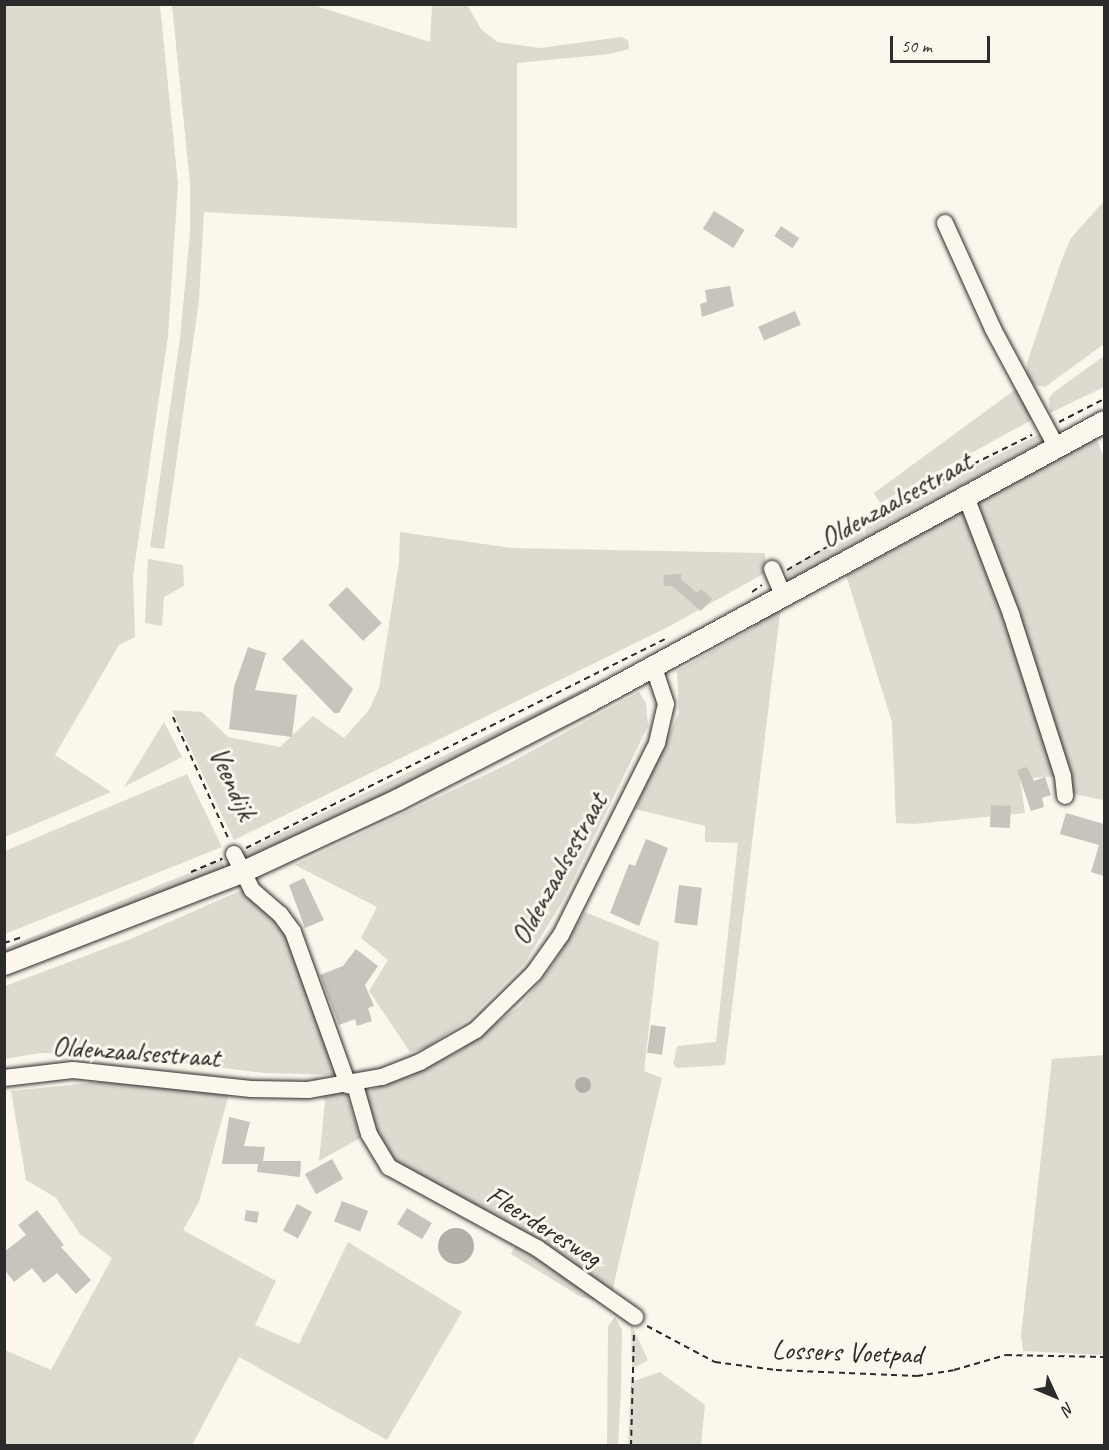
<!DOCTYPE html>
<style>
body{margin:0}
#map{position:relative;width:1109px;height:1450px;overflow:hidden;background:#fbf7ec;font-family:Caveat,sans-serif}
div>[style]{position:absolute}
[style*='--x']{left:calc(var(--x)*1px);top:calc(var(--y)*1px);width:calc(var(--w)*1px);rotate:calc(var(--a)*1deg)}
.green>*{inset:0;background:#dddad0}
.water>*{inset:0;background:#b1afa7}
.round{border-radius:50%}
.building>*{inset:0;background:#c7c4bc;transform-origin:0 0}
.path>*{height:2px;margin-top:-1px;transform-origin:0;background:repeating-linear-gradient(90deg,#2b2b2b 0 6px,transparent 0 10.5px)}
.roads{filter:drop-shadow(0 0 2px #2b2b2b) drop-shadow(0 0 2px #2b2b2b)}
.minor>*{height:16px;margin:-8px;padding:0 8px;transform-origin:8px;border-radius:8px;background:#fbf7ec}
.major>*{height:21px;margin:-10.5px;padding:0 10.5px;transform-origin:10.5px;border-radius:10.5px;background:#fbf7ec}
span{translate:-50% -50%;white-space:nowrap;text-align:center;line-height:1.15;-webkit-text-stroke:6px #fbf7ec;paint-order:stroke}
.street-label{font-size:28px;color:#2b2b2b}
.frame{position:absolute;inset:0;border:6px solid #2b2b2b;pointer-events:none}
.north{position:absolute;left:1025px;top:1366px;width:60px;height:60px;-webkit-text-stroke:4px #fbf7ec;paint-order:stroke;rotate:134deg;font-size:16px;font-weight:700;line-height:24px;text-align:center;color:#2b2b2b}
.north::after{content:'';display:block;margin:auto;width:21px;height:27px;background:#2b2b2b;clip-path:polygon(50% 0,100% 100%,50% 72%,0 100%)}
.scale{position:absolute;left:890px;top:36px;width:100px;height:27px;box-sizing:border-box;border:3px solid #2b2b2b;border-top:0;padding-left:8px;font-size:18px;line-height:21px;white-space:nowrap;color:#2b2b2b;-webkit-text-stroke:4px #fbf7ec;paint-order:stroke}
</style>
<div id="map">
<div class="green">
<i style="clip-path:polygon(5px 4px,160px 5px,178px 184px,168px 336px,133px 576px,135px 637px,119px 645px,55px 755px,111px 792px,5px 837px)"></i>
<i style="clip-path:polygon(172px 5px,313px 5px,430px 42px,432px 5px,467px 5px,481px 29px,497px 42px,540px 48px,621px 37px,628px 40px,629px 49px,610px 54px,517px 63px,517px 228px,204px 212px,199px 300px,164px 549px,150px 547px,180px 338px,190px 233px,190px 184px)"></i>
<i style="clip-path:polygon(1104px 201px,1104px 344px,1045px 387px,1035px 385px,1027px 377px,1027px 363px,1062px 259px,1071px 238px)"></i>
<i style="clip-path:polygon(1104px 356px,1104px 387px,1050px 413px,1049px 398px,1054px 392px)"></i>
<i style="clip-path:polygon(1016px 389px,1035px 418px,880px 503px,874px 493px)"></i>
<i style="clip-path:polygon(1044px 432px,1044px 441px,789px 580px,786px 569px,942px 483px)"></i>
<i style="clip-path:polygon(1095px 435px,1104px 458px,1104px 800px,1073px 794px,974px 498px)"></i>
<i style="clip-path:polygon(964px 504px,1059px 776px,1020px 779px,1025px 813px,914px 824px,896px 823px,892px 722px,846px 575px,913px 539px)"></i>
<i style="clip-path:polygon(400px 532px,512px 548px,765px 553px,765px 573px,670px 626px,234px 840px,172px 710px,202px 712px,228px 737px,280px 747px,313px 716px,344px 738px,369px 710px,379px 688px,399px 562px)"></i>
<i style="clip-path:polygon(148px 559px,183px 565px,184px 586px,164px 597px,162px 626px,145px 623px)"></i>
<i style="clip-path:polygon(781px 605px,725px 1065px,677px 1068px,673px 1064px,677px 1046px,716px 1042px,738px 843px,705px 842px,705px 826px,635px 809px,679px 713px,677px 671px,753px 628px,766px 612px)"></i>
<i style="clip-path:polygon(606px 678px,509px 734px,246px 864px,238px 854px)"></i>
<i style="clip-path:polygon(639px 692px,646px 703px,648px 726px,564px 899px,524px 964px,470px 1018px,427px 1047px,410px 1052px,369px 991px,388px 960px,361px 938px,377px 907px,295px 865px,506px 765px)"></i>
<i style="clip-path:polygon(164px 722px,182px 757px,124px 787px)"></i>
<i style="clip-path:polygon(187px 774px,222px 847px,5px 934px,5px 851px)"></i>
<i style="clip-path:polygon(221px 860px,226px 870px,5px 958px,5px 948px)"></i>
<i style="clip-path:polygon(242px 890px,285px 925px,340px 1075px,265px 1073px,99px 1053px,40px 1053px,5px 1059px,5px 986px,133px 938px)"></i>
<i style="clip-path:polygon(585px 912px,659px 942px,644px 1071px,662px 1078px,612px 1292px,401px 1169px,373px 1126px,364px 1092px,415px 1074px,459px 1051px,521px 1005px,552px 966px)"></i>
<i style="clip-path:polygon(1104px 1055px,1104px 1355px,1023px 1351px,1021px 1335px,1052px 1059px)"></i>
<i style="clip-path:polygon(100px 1082px,229px 1094px,199px 1202px,183px 1230px,276px 1281px,255px 1325px,299px 1344px,348px 1242px,462px 1312px,387px 1440px,239px 1357px,192px 1445px,5px 1446px,5px 1350px,51px 1370px,112px 1258px,80px 1234px,56px 1198px,26px 1180px,11px 1091px)"></i>
<i style="clip-path:polygon(346px 1092px,360px 1138px,319px 1161px,325px 1101px,321px 1096px)"></i>
<i style="clip-path:polygon(515px 1246px,568px 1276px,601px 1301px,581px 1297px,511px 1254px)"></i>
<i style="clip-path:polygon(625px 1311px,648px 1360px,632px 1369px,631px 1326px)"></i>
<i style="clip-path:polygon(615px 1317px,622px 1330px,621px 1389px,618px 1445px,607px 1445px,608px 1326px)"></i>
<i style="clip-path:polygon(660px 1372px,705px 1405px,701px 1445px,628px 1445px,631px 1382px)"></i>
</div>
<div class="water">
<i class="round" style="left:575px;top:1077px;width:16px;height:16px"></i>
<i class="round" style="left:438px;top:1228px;width:36px;height:36px"></i>
</div>
<div class="building">
<i style="left:714px;top:211px;width:36px;height:21px;rotate:32deg"></i>
<i style="left:781px;top:226px;width:22px;height:12px;rotate:34deg"></i>
<i style="clip-path:polygon(730px 286px,734px 306px,702px 317px,700px 304px,707px 302px,705px 290px)"></i>
<i style="left:795px;top:311px;width:15px;height:40px;rotate:67deg"></i>
<i style="clip-path:polygon(681px 574px,681px 579px,697px 593px,701px 589px,712px 599px,701px 611px,672px 586px,664px 586px,663px 575px)"></i>
<i style="left:347px;top:587px;width:50px;height:26px;rotate:46deg"></i>
<i style="clip-path:polygon(302px 639px,353px 689px,339px 713px,334px 713px,282px 659px)"></i>
<i style="clip-path:polygon(248px 647px,266px 653px,255px 690px,297px 695px,292px 737px,229px 729px,234px 687px)"></i>
<i style="clip-path:polygon(1027px 767px,1034px 781px,1045px 777px,1051px 795px,1042px 798px,1044px 807px,1031px 811px,1017px 770px)"></i>
<i style="left:991px;top:805px;width:20px;height:22px;rotate:3deg"></i>
<i style="clip-path:polygon(1066px 813px,1104px 824px,1104px 876px,1091px 872px,1099px 845px,1060px 834px)"></i>
<i style="clip-path:polygon(646px 839px,668px 848px,639px 926px,610px 913px,629px 864px,635px 866px)"></i>
<i style="clip-path:polygon(304px 878px,324px 920px,305px 928px,289px 885px)"></i>
<i style="left:679px;top:885px;width:23px;height:38px;rotate:7deg"></i>
<i style="clip-path:polygon(356px 949px,378px 966px,365px 985px,374px 1006px,368px 1008px,372px 1021px,357px 1026px,355px 1019px,339px 1025px,320px 975px,343px 966px)"></i>
<i style="left:651px;top:1025px;width:15px;height:28px;rotate:8deg"></i>
<i style="clip-path:polygon(229px 1117px,250px 1122px,244px 1146px,265px 1147px,263px 1161px,301px 1161px,300px 1177px,257px 1172px,258px 1164px,222px 1164px)"></i>
<i style="left:332px;top:1159px;width:23px;height:31px;rotate:61deg"></i>
<i style="left:342px;top:1201px;width:28px;height:22px;rotate:21deg"></i>
<i style="left:297px;top:1204px;width:17px;height:30px;rotate:28deg"></i>
<i style="left:407px;top:1208px;width:29px;height:19px;rotate:31deg"></i>
<i style="clip-path:polygon(37px 1210px,64px 1245px,61px 1247px,91px 1280px,76px 1294px,57px 1273px,44px 1283px,32px 1268px,14px 1282px,4px 1269px,4px 1252px,26px 1235px,18px 1225px)"></i>
<i style="left:246px;top:1210px;width:13px;height:11px;rotate:9deg"></i>
</div>
<div class="path">
<i style="--x:1059;--y:422;--w:51;--a:-27.1"></i>
<i style="--x:787;--y:570;--w:194;--a:-30"></i>
<i style="--x:955;--y:473;--w:86;--a:-26.3"></i>
<i style="--x:752;--y:592;--w:12;--a:-35"></i>
<i style="--x:173;--y:717;--w:135;--a:65.5"></i>
<i style="--x:246;--y:848;--w:468;--a:-26.5"></i>
<i style="--x:191;--y:872;--w:34;--a:-23"></i>
<i style="--x:4;--y:943;--w:20;--a:-18"></i>
<i style="--x:647;--y:1326;--w:77;--a:27.9"></i>
<i style="--x:715;--y:1362;--w:62;--a:7.5"></i>
<i style="--x:776;--y:1370;--w:141;--a:2.4"></i>
<i style="--x:917;--y:1376;--w:37;--a:-9"></i>
<i style="--x:954;--y:1370;--w:54;--a:-16.1"></i>
<i style="--x:1006;--y:1355;--w:98;--a:1.2"></i>
<i style="--x:631;--y:1446;--w:115;--a:-88.5"></i>
</div>
<div class="roads">
<div class="minor">
<i style="--x:945;--y:223;--w:116;--a:65.6"></i>
<i style="--x:993;--y:329;--w:133;--a:61.7"></i>
<i style="--x:965;--y:494;--w:129;--a:69"></i>
<i style="--x:1011;--y:614;--w:170;--a:72.2"></i>
<i style="--x:1063;--y:776;--w:20;--a:84"></i>
<i style="--x:772;--y:569;--w:28;--a:67"></i>
<i style="--x:234;--y:854;--w:40;--a:63.4"></i>
<i style="--x:252;--y:890;--w:37;--a:41"></i>
<i style="--x:280;--y:914;--w:22;--a:54"></i>
<i style="--x:293;--y:932;--w:163;--a:70.2"></i>
<i style="--x:4;--y:1078;--w:69;--a:-6.6"></i>
<i style="--x:73;--y:1070;--w:179;--a:6.1"></i>
<i style="--x:251;--y:1089;--w:57;--a:1"></i>
<i style="--x:308;--y:1090;--w:75;--a:-10"></i>
<i style="--x:382;--y:1077;--w:41;--a:-21.5"></i>
<i style="--x:420;--y:1062;--w:64;--a:-29.7"></i>
<i style="--x:476;--y:1030;--w:81;--a:-44.5"></i>
<i style="--x:534;--y:973;--w:47;--a:-54.6"></i>
<i style="--x:561;--y:935;--w:215;--a:-63.4"></i>
<i style="--x:657;--y:743;--w:40;--a:-77"></i>
<i style="--x:666;--y:704;--w:41;--a:-108.4"></i>
<i style="--x:355;--y:1085;--w:51;--a:74.1"></i>
<i style="--x:369;--y:1134;--w:39;--a:59"></i>
<i style="--x:389;--y:1167;--w:169;--a:28.7"></i>
<i style="--x:537;--y:1248;--w:120;--a:35.1"></i>
</div>
<div class="major">
<i style="--x:4;--y:964;--w:254;--a:-21.2"></i>
<i style="--x:241;--y:872;--w:173;--a:-24.9"></i>
<i style="--x:398;--y:799;--w:212;--a:-27.2"></i>
<i style="--x:587;--y:702;--w:588;--a:-28.52"></i>
</div>
</div>
<div class="street-label">
<span style="left:896px;top:500px;rotate:-29deg">Oldenzaalsestraat</span>
<span style="left:233px;top:783px;rotate:66deg">Veendijk</span>
<span style="left:559px;top:869px;rotate:-61deg">Oldenzaalsestraat</span>
<span style="left:136px;top:1052px;rotate:4deg">Oldenzaalsestraat</span>
<span style="left:544px;top:1226px;rotate:32deg">Fleerderesweg</span>
<span style="left:847px;top:1352px;rotate:2deg">Lossers Voetpad</span>
</div>
<div class="frame"></div>
<div class="north">N</div>
<div class="scale">50 m</div>
</div>
